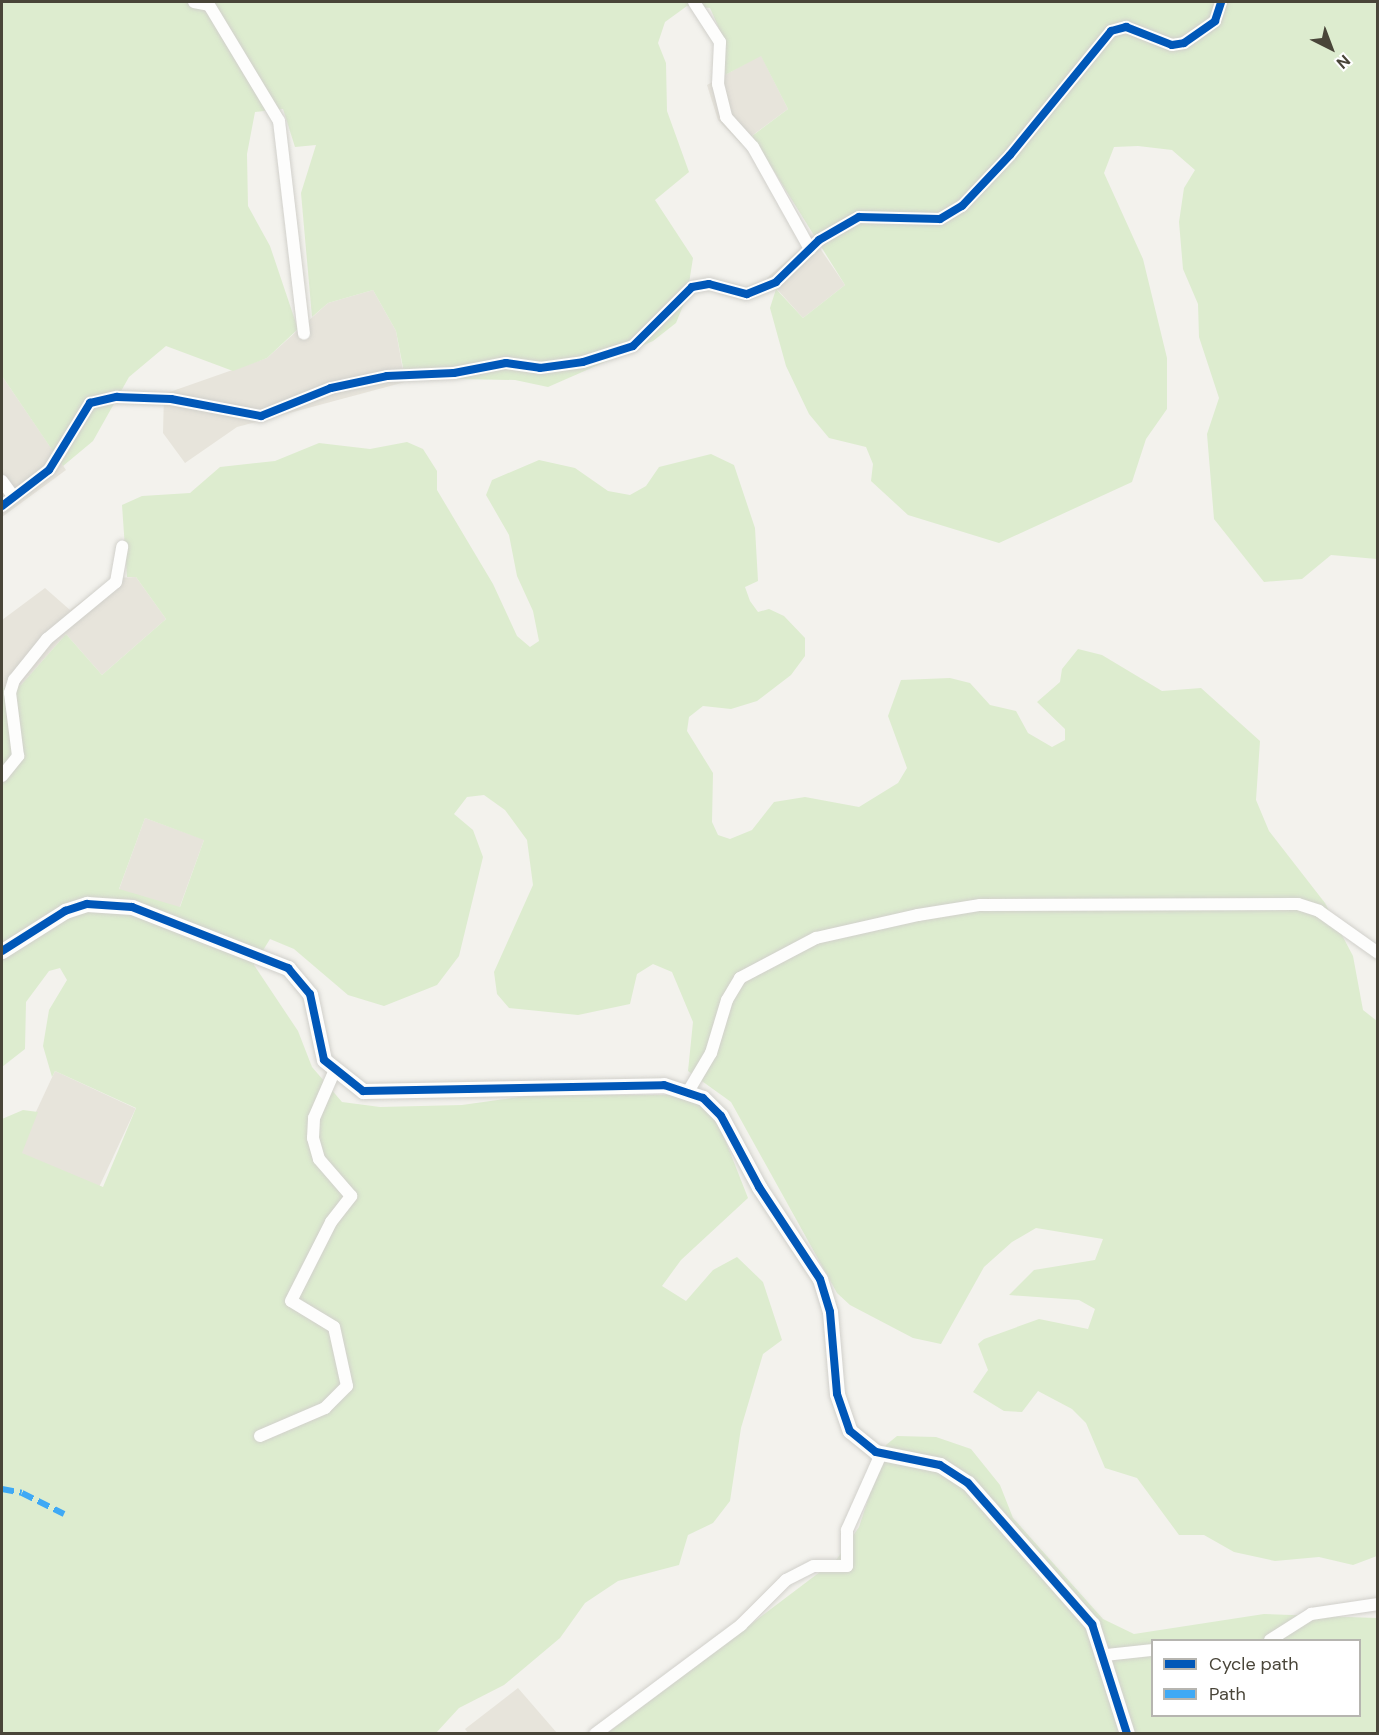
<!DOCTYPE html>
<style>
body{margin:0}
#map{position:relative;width:1379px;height:1735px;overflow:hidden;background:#f3f2ed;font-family:"DM Sans",sans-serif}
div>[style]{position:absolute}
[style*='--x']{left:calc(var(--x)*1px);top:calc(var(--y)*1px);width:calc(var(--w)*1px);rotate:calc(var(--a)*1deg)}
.residential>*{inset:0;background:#e7e4db;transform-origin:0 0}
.green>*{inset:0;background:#ddeccf}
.roads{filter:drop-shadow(0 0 2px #d1d0cb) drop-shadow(0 0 2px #d1d0cb)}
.minor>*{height:12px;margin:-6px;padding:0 6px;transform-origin:6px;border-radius:6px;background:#fdfdfc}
.tertiary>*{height:15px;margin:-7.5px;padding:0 7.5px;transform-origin:7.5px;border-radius:7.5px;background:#fdfdfc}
.quiet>*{height:6px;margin-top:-3px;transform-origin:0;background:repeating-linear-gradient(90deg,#3fa9f5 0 12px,transparent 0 18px)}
.cycleway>*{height:8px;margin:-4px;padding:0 4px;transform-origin:4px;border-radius:4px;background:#0057b8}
span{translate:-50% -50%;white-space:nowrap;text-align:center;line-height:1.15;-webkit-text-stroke:4.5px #fff;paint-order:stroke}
.frame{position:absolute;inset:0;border:3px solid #494539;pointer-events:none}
.legend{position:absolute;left:1151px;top:1639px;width:210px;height:78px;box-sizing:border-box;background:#fff;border:2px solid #b6b5b0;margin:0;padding:8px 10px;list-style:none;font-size:18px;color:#494539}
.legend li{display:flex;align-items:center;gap:12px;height:30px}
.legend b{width:30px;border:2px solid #b6b5b0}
.north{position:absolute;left:1301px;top:18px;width:60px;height:60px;-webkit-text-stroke:4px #fff;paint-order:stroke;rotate:138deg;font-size:16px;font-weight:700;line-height:24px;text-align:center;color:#494539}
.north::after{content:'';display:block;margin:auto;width:21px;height:27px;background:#494539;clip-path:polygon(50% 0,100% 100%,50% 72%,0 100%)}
</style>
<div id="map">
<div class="residential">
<i style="clip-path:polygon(761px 55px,788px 109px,741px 144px,718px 120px,707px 85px)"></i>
<i style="clip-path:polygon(813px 238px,845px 285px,803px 318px,767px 278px)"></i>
<i style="clip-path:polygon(373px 290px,396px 331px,405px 382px,237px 427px,185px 463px,163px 433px,164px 394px,267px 358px,328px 303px)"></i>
<i style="clip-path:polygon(2px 376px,66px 470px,2px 517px)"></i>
<i style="clip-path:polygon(136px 577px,166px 619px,102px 675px,66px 634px,21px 685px,2px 688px,2px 620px,45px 588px,70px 610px,114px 578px)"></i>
<i style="left:145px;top:818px;width:63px;height:76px;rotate:20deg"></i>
<i style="left:55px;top:1071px;width:89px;height:89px;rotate:25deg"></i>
<i style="clip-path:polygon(518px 1688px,557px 1733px,468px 1733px,465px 1729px)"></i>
</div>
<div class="green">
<i style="clip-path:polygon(2px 2px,1377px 2px,1377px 559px,1331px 555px,1302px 579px,1264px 582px,1214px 519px,1207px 434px,1219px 398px,1199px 337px,1198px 304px,1183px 269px,1179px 222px,1184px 188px,1195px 170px,1172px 150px,1138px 146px,1114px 147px,1104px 173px,1143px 259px,1167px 358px,1167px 409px,1146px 439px,1132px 482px,999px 543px,908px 515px,871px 481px,873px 464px,866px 447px,829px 438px,809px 414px,786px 366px,770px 308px,776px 289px,803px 318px,845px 285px,752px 136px,788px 109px,761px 56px,725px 75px,724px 40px,710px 8px,687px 6px,665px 22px,658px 43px,666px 63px,667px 111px,689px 172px,655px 200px,693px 258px,687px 296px,676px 323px,653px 341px,548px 387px,515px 380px,405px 378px,396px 331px,373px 290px,328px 303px,312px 317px,301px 193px,316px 145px,295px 147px,283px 109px,255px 112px,247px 154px,248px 206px,270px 246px,298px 329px,267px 358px,233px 371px,166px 346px,129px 377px,93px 441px,63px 466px,2px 376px)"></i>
<i style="clip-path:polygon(evenodd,407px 442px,423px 449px,437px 471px,437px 490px,493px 584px,517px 636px,530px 647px,539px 641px,533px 611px,517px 576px,509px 535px,486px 495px,492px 480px,539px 460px,575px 468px,608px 491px,630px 495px,646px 486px,659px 467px,711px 454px,734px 465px,755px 528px,758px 581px,745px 587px,750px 601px,758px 612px,769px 609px,784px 616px,805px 638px,805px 656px,791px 675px,757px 701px,731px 709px,703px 706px,689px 717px,687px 731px,713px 773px,712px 822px,718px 835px,730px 839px,752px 830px,774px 802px,805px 797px,859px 807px,898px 783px,907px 768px,888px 716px,901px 680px,950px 678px,970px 683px,990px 705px,1016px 711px,1028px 733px,1052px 747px,1065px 740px,1065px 729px,1037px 702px,1060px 682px,1062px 669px,1078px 649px,1102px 655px,1162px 691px,1201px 688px,1260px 741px,1256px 800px,1269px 831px,1325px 903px,1353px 956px,1363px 1010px,1377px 1021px,1377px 1556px,1353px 1565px,1319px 1557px,1275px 1561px,1234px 1552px,1204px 1535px,1179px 1535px,1137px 1478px,1105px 1468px,1086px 1423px,1072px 1409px,1038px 1391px,1022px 1412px,1004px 1411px,973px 1392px,988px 1370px,978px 1344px,984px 1339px,1039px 1319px,1088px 1329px,1095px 1309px,1079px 1300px,1009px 1295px,1034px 1270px,1095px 1260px,1103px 1239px,1036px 1228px,1012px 1242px,984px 1267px,941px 1344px,913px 1338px,850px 1305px,837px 1293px,731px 1102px,688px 1071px,693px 1022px,672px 972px,653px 964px,637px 974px,630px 1004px,578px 1015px,509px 1008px,497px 994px,494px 972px,533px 885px,527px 840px,505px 810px,484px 795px,467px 797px,454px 814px,473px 830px,483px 857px,459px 956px,437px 985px,384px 1006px,348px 995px,294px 949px,270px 939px,254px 965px,298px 1031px,312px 1067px,342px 1102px,380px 1107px,462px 1105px,534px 1095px,672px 1095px,699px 1101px,717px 1119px,748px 1198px,681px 1260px,662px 1286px,686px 1301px,713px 1270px,737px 1257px,763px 1282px,782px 1340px,763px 1354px,741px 1428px,730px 1501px,713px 1523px,688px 1535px,679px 1565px,618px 1581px,585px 1603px,560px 1638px,504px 1685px,459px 1708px,436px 1733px,2px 1733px,2px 1119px,23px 1110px,38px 1112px,22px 1153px,103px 1187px,136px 1108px,55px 1071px,52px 1077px,43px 1046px,49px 1010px,67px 980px,60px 968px,49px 971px,26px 1002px,25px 1049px,2px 1067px,2px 688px,21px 685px,66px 634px,102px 675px,166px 619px,136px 577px,127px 577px,122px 505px,142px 496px,190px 493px,220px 467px,275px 461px,319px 443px,370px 449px,407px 442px,145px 818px,204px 840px,180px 907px,119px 889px,145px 818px)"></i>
<i style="clip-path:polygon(evenodd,897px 1436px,936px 1437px,971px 1449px,1000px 1485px,1013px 1518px,1103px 1619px,1134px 1634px,1264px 1614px,1377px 1618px,1377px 1733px,606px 1734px,837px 1559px,859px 1527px,886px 1445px,897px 1436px,1152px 1640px,1360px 1640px,1360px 1716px,1152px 1716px,1152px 1640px)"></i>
</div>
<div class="roads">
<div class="minor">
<i style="--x:194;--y:2;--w:15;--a:11"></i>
<i style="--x:209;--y:5;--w:135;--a:58.9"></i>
<i style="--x:279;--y:121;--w:214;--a:83.3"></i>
<i style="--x:694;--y:2;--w:48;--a:57"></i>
<i style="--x:720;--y:42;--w:42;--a:92.7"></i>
<i style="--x:718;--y:84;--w:34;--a:76"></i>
<i style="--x:726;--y:117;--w:40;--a:48"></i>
<i style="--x:753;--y:147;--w:117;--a:60.8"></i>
<i style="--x:2;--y:481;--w:17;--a:54"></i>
<i style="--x:2;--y:506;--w:59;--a:-37.5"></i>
<i style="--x:49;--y:470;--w:79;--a:-58.5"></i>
<i style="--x:90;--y:403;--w:28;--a:-13"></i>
<i style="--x:117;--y:397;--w:54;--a:2.1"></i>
<i style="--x:171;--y:399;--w:92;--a:10.7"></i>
<i style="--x:261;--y:416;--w:75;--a:-21.8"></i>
<i style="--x:331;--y:388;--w:57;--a:-12.1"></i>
<i style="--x:387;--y:376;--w:67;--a:-2.6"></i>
<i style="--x:454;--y:373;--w:53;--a:-10.9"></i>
<i style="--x:506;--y:363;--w:34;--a:8"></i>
<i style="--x:540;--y:368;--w:43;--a:-7.9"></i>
<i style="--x:583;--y:362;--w:52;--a:-17.7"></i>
<i style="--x:633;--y:346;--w:83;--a:-45"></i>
<i style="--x:692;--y:287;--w:17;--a:-10"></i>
<i style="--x:709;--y:284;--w:39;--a:15"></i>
<i style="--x:747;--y:294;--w:31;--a:-22"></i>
<i style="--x:776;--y:282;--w:60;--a:-44.3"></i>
<i style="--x:819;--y:240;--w:46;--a:-29.9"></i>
<i style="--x:859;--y:217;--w:81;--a:1.4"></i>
<i style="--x:940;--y:219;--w:26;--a:-31"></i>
<i style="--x:962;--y:206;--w:70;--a:-46.7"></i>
<i style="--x:1010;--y:155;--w:160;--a:-50.8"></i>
<i style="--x:1111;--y:31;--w:16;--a:-15"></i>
<i style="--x:1126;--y:27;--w:49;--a:21.4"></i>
<i style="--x:1172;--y:45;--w:12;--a:-9"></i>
<i style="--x:1184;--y:43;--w:38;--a:-35"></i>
<i style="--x:1215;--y:21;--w:20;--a:-72"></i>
<i style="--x:2;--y:776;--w:26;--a:-51"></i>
<i style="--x:18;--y:756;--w:64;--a:-97.2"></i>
<i style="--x:10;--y:693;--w:14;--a:-73"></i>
<i style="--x:14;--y:680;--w:53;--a:-51.2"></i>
<i style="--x:47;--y:639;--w:89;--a:-39.6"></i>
<i style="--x:116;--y:582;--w:36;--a:-80"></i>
<i style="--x:689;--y:1090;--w:43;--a:-59.3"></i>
<i style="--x:711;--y:1053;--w:55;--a:-73.2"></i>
<i style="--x:727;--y:1000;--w:26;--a:-59"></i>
<i style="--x:740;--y:978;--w:86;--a:-27.8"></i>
<i style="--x:816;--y:938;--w:105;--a:-12.7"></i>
<i style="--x:918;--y:915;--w:63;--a:-9.2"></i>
<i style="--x:980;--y:905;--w:318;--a:-0.2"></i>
<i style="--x:1298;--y:904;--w:22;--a:18"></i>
<i style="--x:1319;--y:911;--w:72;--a:35.4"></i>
<i style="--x:260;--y:1436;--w:71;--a:-23.3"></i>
<i style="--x:325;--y:1408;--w:31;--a:-45"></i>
<i style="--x:347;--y:1386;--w:60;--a:-102.4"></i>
<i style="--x:334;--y:1327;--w:50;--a:-148.8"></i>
<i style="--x:291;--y:1301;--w:89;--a:-63.1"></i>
<i style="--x:331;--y:1222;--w:33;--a:-52"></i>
<i style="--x:351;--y:1196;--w:49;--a:-130.9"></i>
<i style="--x:319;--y:1159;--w:22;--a:-106"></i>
<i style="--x:313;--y:1138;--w:20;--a:-87"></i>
<i style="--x:314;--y:1118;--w:50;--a:-66.5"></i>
<i style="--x:1270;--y:1640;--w:49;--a:-32.4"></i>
<i style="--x:1311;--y:1614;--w:68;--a:-8.5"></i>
<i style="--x:1106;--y:1655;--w:46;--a:-6.2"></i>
<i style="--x:595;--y:1734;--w:182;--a:-36.7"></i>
<i style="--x:741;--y:1625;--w:64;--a:-45"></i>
<i style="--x:786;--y:1580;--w:31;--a:-27"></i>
<i style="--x:814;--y:1566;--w:33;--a:0"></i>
<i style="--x:847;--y:1566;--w:36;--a:-90"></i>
<i style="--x:847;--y:1530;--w:83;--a:-65.9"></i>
</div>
<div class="tertiary">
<i style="--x:2;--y:951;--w:75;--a:-32.4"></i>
<i style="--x:65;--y:911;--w:23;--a:-18"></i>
<i style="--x:87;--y:904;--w:45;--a:3.8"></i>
<i style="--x:132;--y:907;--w:168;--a:21.4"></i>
<i style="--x:288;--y:968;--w:34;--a:50"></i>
<i style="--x:310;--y:994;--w:67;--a:78"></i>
<i style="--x:324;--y:1060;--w:50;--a:38.5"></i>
<i style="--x:363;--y:1091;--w:301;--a:-1.1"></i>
<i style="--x:664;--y:1085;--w:41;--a:18.4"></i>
<i style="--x:703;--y:1098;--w:25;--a:45"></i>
<i style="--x:721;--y:1116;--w:81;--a:61.8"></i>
<i style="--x:759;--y:1187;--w:110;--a:56.5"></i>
<i style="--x:820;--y:1279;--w:34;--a:73"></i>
<i style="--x:830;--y:1312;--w:82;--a:85.1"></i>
<i style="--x:837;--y:1394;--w:39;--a:71"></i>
<i style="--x:850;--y:1431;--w:33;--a:39"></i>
<i style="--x:876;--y:1452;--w:65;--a:11.5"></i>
<i style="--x:940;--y:1465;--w:33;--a:33"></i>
<i style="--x:968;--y:1483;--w:188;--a:48.7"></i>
<i style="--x:1092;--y:1624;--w:115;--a:72.3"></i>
</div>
</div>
<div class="quiet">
<i style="--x:2;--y:1489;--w:20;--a:11"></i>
<i style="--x:22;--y:1493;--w:47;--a:26.6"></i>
</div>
<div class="cycleway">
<i style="--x:2;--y:506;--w:59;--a:-37.5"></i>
<i style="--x:49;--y:470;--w:79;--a:-58.5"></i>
<i style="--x:90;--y:403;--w:28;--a:-13"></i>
<i style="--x:117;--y:397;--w:54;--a:2.1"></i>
<i style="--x:171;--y:399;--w:92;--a:10.7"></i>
<i style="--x:261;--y:416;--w:75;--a:-21.8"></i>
<i style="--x:331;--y:388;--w:57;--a:-12.1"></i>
<i style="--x:387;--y:376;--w:67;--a:-2.6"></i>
<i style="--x:454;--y:373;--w:53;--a:-10.9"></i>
<i style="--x:506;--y:363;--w:34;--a:8"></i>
<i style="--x:540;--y:368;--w:43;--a:-7.9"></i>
<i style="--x:583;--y:362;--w:52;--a:-17.7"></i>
<i style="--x:633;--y:346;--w:83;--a:-45"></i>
<i style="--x:692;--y:287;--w:17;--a:-10"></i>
<i style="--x:709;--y:284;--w:39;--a:15"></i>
<i style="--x:747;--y:294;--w:31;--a:-22"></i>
<i style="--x:776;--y:282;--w:60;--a:-44.3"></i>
<i style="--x:819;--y:240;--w:46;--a:-29.9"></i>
<i style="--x:859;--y:217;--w:81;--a:1.4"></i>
<i style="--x:940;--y:219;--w:26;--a:-31"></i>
<i style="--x:962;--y:206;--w:70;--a:-46.7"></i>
<i style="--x:1010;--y:155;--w:160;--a:-50.8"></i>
<i style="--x:1111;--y:31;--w:16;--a:-15"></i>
<i style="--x:1126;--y:27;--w:49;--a:21.4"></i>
<i style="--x:1172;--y:45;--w:12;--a:-9"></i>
<i style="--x:1184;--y:43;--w:38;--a:-35"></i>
<i style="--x:1215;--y:21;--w:20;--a:-72"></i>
<i style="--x:2;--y:951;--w:75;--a:-32.4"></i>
<i style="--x:65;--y:911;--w:23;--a:-18"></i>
<i style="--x:87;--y:904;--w:45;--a:3.8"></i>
<i style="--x:132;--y:907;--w:168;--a:21.4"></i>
<i style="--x:288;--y:968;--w:34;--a:50"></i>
<i style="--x:310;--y:994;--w:67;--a:78"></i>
<i style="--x:324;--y:1060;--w:50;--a:38.5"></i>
<i style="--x:363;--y:1091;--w:301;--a:-1.1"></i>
<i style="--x:664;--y:1085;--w:41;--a:18.4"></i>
<i style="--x:703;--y:1098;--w:25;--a:45"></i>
<i style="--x:721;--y:1116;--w:81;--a:61.8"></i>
<i style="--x:759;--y:1187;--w:110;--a:56.5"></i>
<i style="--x:820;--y:1279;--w:34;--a:73"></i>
<i style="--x:830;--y:1312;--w:82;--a:85.1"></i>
<i style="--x:837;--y:1394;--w:39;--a:71"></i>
<i style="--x:850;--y:1431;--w:33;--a:39"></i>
<i style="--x:876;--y:1452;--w:65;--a:11.5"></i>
<i style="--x:940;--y:1465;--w:33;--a:33"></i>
<i style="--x:968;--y:1483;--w:188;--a:48.7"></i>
<i style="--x:1092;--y:1624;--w:115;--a:72.3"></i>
</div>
<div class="frame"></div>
<ul class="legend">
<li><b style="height:8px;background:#0057b8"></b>Cycle path</li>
<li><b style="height:8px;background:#3fa9f5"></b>Path</li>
</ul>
<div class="north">N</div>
</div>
